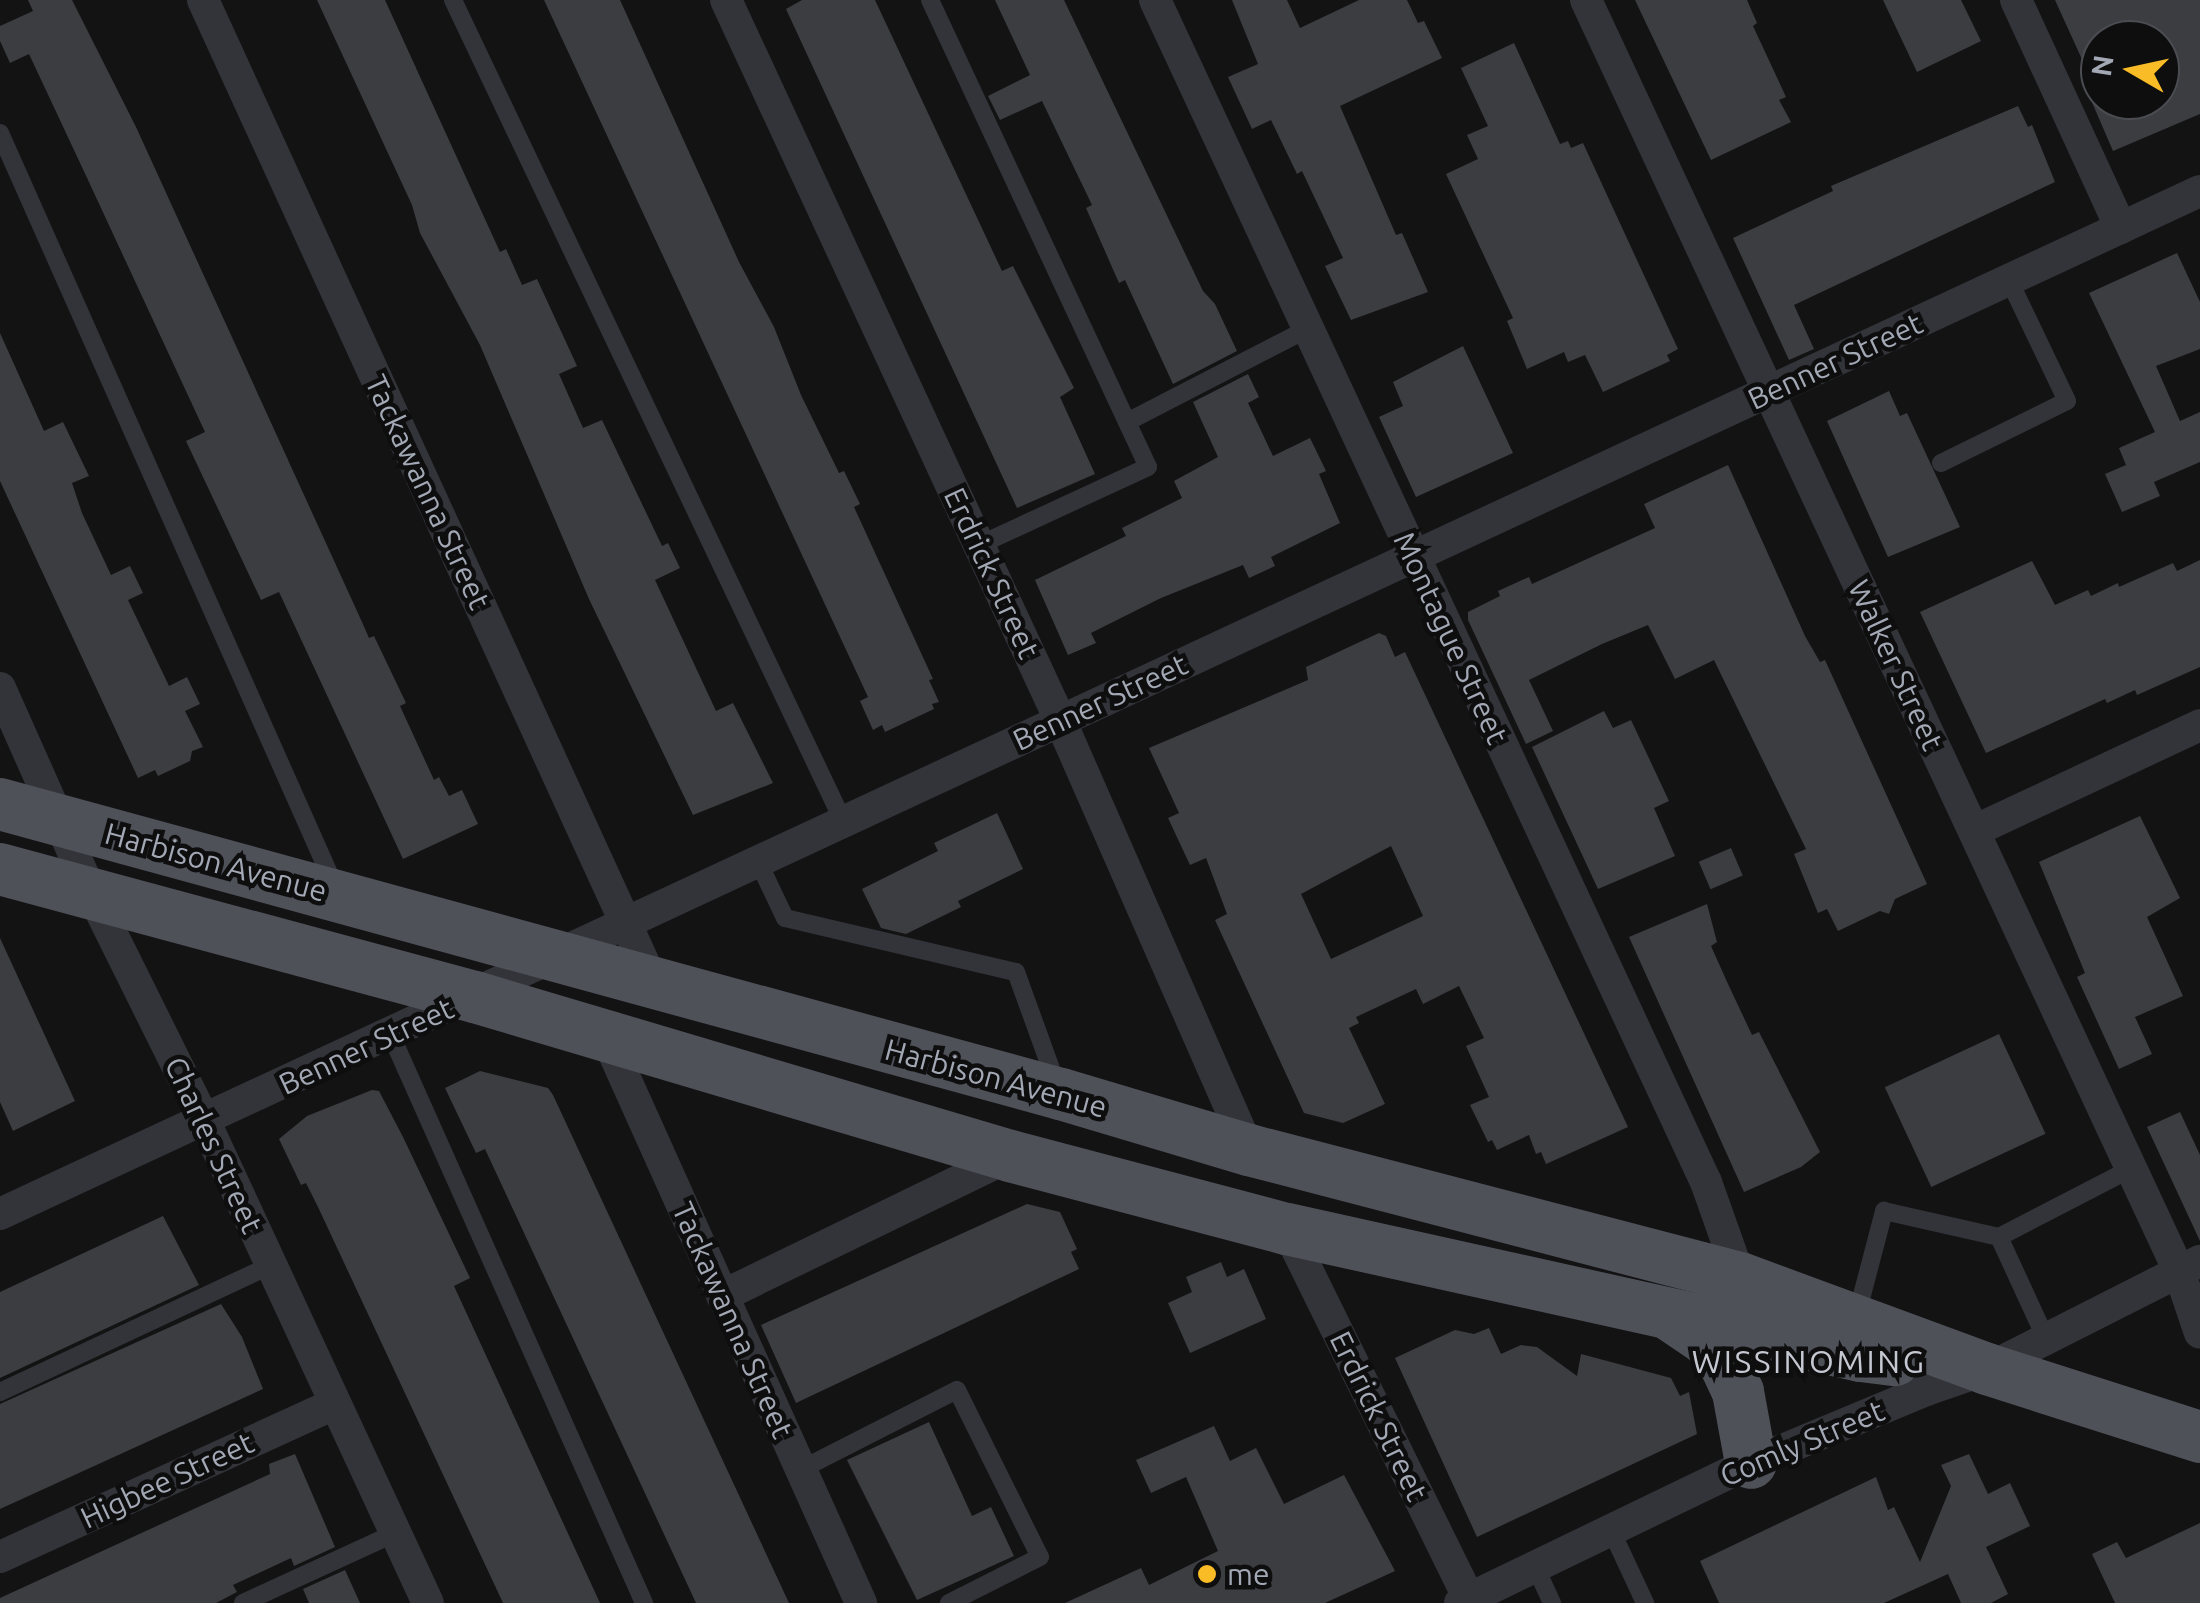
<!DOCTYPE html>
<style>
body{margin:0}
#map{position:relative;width:2200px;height:1603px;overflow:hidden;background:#131314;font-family:Ubuntu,sans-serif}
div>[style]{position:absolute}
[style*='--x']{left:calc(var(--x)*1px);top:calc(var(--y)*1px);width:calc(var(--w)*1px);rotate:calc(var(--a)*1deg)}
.building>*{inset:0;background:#3c3d41;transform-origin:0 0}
.service>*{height:18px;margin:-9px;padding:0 9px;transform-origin:9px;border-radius:9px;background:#333439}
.minor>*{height:32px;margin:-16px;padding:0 16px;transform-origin:16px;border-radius:16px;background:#333439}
.primary>*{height:52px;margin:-26px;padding:0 26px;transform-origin:26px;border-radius:26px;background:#4f5159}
.dots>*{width:28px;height:28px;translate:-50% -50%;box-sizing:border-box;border:5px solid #0e0e0f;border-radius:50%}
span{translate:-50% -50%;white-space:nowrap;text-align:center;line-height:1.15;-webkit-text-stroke:9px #0e0e0f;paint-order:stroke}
.street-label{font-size:30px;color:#a3a8b5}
.poi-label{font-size:30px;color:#a3a8b5}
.left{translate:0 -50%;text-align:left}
.neighbourhood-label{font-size:32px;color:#c5c7d1;letter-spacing:2.5px}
.north{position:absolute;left:2080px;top:20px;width:100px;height:100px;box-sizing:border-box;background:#0e0e0f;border:2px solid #4a4c51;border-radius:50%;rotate:279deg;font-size:28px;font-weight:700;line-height:40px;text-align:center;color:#a3a8b5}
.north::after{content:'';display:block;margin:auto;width:35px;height:45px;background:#f9bc26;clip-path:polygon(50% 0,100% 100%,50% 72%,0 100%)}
</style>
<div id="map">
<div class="building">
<i style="clip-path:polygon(28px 0,72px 0,136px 127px,362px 622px,369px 638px,374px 636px,406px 703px,400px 706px,434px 780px,439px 777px,449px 796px,462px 790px,478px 824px,403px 859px,279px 592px,261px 600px,186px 441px,205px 432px,88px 180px,29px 54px,10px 63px,0 41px,0 26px,33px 11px)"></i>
<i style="clip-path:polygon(317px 0,385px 0,500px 252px,506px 249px,522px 285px,537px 279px,577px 366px,559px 374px,583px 428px,602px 420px,662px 546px,668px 543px,680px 568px,655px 580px,716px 711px,733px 703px,773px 783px,693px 815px,589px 599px,480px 345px,420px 233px,412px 205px)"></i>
<i style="clip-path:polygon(544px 0,620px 0,739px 262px,774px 327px,801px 395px,839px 473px,844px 471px,860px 504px,854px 507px,933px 679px,929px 680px,939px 702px,932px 704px,934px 709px,885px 732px,882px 725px,873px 730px,860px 701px,868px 697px)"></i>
<i style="clip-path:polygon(802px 0,875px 0,1002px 271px,1013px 266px,1074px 388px,1060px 397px,1095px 474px,1017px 508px,786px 9px)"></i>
<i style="clip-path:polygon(995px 0,1064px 0,1203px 291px,1215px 304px,1237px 351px,1173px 384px,1125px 280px,1119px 283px,1086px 208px,1092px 205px,1042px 101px,1000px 120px,988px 96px,1030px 75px)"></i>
<i style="clip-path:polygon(1232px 0,1287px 0,1300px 28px,1359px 0,1407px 0,1418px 23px,1424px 21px,1442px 58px,1340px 106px,1396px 235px,1402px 233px,1428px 292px,1351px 320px,1325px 266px,1343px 258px,1302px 171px,1297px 174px,1271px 120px,1252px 129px,1228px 77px,1258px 64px)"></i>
<i style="clip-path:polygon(1635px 0,1747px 0,1757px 23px,1753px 26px,1786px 97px,1779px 100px,1791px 122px,1711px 160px)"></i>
<i style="clip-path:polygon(1883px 0,1961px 0,1981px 41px,1917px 72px)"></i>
<i style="clip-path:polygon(2055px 0,2200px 0,2200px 114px,2113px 151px,2091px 100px,2160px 100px,2160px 40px,2100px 40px,2100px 99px)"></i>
<i style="clip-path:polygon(1514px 43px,1560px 144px,1568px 141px,1571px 148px,1583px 143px,1678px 349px,1667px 355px,1670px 361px,1603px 392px,1585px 355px,1568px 362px,1564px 352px,1527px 369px,1507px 321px,1513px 318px,1446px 174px,1478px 159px,1467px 135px,1488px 126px,1461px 68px)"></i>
<i style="clip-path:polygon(2018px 106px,2028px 127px,2032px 125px,2055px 182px,1794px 305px,1814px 349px,1789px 360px,1733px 238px,1833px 191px,1831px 186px)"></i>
<i style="clip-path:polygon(2177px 253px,2200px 302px,2200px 349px,2156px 366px,2180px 421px,2200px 412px,2200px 462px,2154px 482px,2160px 496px,2122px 512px,2105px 474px,2126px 465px,2119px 448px,2155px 432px,2089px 293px)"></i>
<i style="clip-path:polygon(0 333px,44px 431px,63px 422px,89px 476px,72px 483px,82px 513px,111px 575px,130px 566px,143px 593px,128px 600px,169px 686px,187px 677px,200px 704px,185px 711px,203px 747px,192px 751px,190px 761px,158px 776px,155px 770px,138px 778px,0 481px)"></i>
<i style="clip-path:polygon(1463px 346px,1513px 453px,1416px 497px,1379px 417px,1403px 406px,1393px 382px)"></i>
<i style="clip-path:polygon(1248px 374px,1259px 397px,1248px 403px,1273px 456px,1310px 438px,1326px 471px,1319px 474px,1340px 523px,1271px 557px,1275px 566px,1249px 578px,1243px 565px,1161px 598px,1091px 633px,1096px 643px,1068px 655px,1035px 580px,1126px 536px,1122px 528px,1182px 498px,1174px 481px,1218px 457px,1193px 402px)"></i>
<i style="clip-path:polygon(1889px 391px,1900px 416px,1907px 413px,1960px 527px,1888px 557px,1827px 421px)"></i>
<i style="clip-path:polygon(1728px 465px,1805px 636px,1820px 662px,1825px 660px,1927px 884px,1895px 899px,1889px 914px,1880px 911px,1838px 931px,1827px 909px,1818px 913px,1794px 854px,1806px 849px,1714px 660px,1675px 679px,1648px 625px,1602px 644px,1529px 680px,1553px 731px,1526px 744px,1468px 620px,1468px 612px,1500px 596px,1498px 591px,1529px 577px,1532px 584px,1655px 528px,1644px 504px)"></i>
<i style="clip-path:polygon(2200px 560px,2200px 667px,2137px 695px,2135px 690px,2107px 703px,2105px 699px,1986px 753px,1920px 612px,2032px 561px,2055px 605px,2088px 590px,2091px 596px,2118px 583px,2119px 587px,2173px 563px,2177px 571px)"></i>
<i style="clip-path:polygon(evenodd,1379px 633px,1386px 636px,1395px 657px,1405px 652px,1628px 1127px,1546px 1164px,1541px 1152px,1536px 1154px,1529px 1135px,1497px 1150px,1492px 1140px,1488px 1142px,1470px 1105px,1489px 1097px,1466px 1046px,1484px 1038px,1459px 986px,1423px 1004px,1416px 989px,1356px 1017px,1359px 1023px,1349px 1028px,1385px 1104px,1343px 1123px,1304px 1113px,1215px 920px,1227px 914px,1206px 858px,1190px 865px,1168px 818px,1179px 813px,1149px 748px,1308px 680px,1306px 667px,1379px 633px,1391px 846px,1423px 916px,1331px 959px,1301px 894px,1391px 846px)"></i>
<i style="clip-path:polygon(1604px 711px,1613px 728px,1631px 720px,1669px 801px,1654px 808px,1675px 856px,1598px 889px,1532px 747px)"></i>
<i style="clip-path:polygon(997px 813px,1023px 869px,958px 901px,961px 907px,906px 934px,881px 928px,862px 889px,938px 851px,934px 843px)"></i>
<i style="clip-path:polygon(2140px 816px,2180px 898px,2147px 917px,2183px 996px,2135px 1017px,2152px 1054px,2119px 1069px,2077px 977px,2085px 973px,2039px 862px)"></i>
<i style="left:1731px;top:848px;width:30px;height:35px;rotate:67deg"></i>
<i style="clip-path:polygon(1707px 904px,1717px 942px,1711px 946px,1728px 984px,1752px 1035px,1759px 1032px,1820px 1152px,1801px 1167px,1744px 1192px,1629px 937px)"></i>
<i style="clip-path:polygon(0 938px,75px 1101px,13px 1131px,0 1102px)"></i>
<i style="left:1999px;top:1034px;width:110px;height:126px;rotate:65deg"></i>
<i style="clip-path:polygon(480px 1071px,548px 1088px,553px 1095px,789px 1603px,696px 1603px,485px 1149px,476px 1153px,445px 1088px)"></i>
<i style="clip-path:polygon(372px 1090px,379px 1091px,403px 1137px,470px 1278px,454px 1286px,600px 1603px,503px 1603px,318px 1207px,306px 1183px,301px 1185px,279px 1139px,307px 1116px)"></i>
<i style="clip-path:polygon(2180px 1112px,2200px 1155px,2200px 1241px,2147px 1127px)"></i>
<i style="clip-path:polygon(1027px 1204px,1060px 1212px,1077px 1249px,1071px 1252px,1079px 1269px,796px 1403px,761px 1325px)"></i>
<i style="clip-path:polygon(163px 1216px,199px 1285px,0 1378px,0 1292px)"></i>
<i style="clip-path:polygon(1221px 1262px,1227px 1277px,1244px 1269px,1266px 1319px,1190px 1353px,1168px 1303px,1192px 1292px,1186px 1277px)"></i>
<i style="clip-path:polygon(221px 1304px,242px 1337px,263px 1389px,0 1509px,0 1404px)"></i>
<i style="clip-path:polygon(1489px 1328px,1501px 1354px,1521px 1345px,1537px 1347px,1577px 1376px,1581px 1354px,1671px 1378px,1680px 1396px,1689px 1392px,1697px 1434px,1477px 1537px,1395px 1358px,1455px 1330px,1474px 1334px)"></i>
<i style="clip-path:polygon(929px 1422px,972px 1516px,991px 1507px,1014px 1556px,917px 1600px,847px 1460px)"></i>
<i style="clip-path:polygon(1214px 1426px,1230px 1461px,1256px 1448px,1284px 1504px,1344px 1475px,1395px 1571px,1325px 1603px,1065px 1603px,1141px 1568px,1149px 1585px,1218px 1551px,1186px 1477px,1151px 1493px,1136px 1460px)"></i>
<i style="clip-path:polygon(295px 1454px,335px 1547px,294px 1566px,291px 1558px,233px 1585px,237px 1592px,216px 1603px,0 1603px,0 1598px,270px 1474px,269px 1464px)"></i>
<i style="clip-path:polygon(1969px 1454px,1988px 1494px,2010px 1483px,2030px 1526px,1986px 1547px,2008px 1594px,1991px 1603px,1961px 1603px,1948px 1574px,1884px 1603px,1719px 1603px,1700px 1561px,1876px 1477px,1888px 1510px,1894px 1507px,1920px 1562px,1951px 1486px,1941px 1465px)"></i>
<i style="clip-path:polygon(2200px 1523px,2200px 1603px,2115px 1603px,2092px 1554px,2117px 1542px,2126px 1558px)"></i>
<i style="clip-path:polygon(345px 1570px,360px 1603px,309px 1603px,303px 1589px)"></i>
</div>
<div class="service">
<i style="--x:453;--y:0;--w:909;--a:64.59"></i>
<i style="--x:930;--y:0;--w:515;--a:64.98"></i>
<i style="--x:1148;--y:467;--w:186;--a:155.2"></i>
<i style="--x:0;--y:133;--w:825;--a:66.04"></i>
<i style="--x:1127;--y:422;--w:203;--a:-27.3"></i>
<i style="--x:1941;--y:463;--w:140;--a:-26.2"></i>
<i style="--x:2067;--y:401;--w:134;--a:-115.6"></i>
<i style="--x:758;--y:861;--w:63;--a:64.7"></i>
<i style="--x:785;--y:918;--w:237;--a:13.2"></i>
<i style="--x:1016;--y:972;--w:120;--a:70.1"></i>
<i style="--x:391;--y:1035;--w:622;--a:65.99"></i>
<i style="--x:1856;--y:1318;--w:111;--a:-75.3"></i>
<i style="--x:1884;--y:1211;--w:118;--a:12.7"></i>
<i style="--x:2046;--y:1339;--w:112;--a:-114.7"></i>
<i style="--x:1999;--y:1237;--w:148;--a:-27.4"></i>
<i style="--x:0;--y:1392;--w:299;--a:-25.1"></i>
<i style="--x:800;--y:1470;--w:176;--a:-27"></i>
<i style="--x:957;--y:1390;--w:186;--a:63.6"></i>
<i style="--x:1040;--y:1557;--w:102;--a:153.2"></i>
<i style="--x:1611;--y:1530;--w:81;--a:65"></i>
<i style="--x:1535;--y:1566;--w:41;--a:65.3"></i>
<i style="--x:243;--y:1603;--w:167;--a:-24.7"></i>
</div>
<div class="minor">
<i style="--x:203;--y:0;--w:1081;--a:65.4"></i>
<i style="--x:726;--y:0;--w:794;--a:65.11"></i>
<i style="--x:1060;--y:720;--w:470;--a:66.3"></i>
<i style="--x:1155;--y:0;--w:1304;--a:65.01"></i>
<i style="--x:1706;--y:1182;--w:102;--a:70.5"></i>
<i style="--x:1586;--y:0;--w:1403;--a:64.99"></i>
<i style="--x:2179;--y:1271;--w:65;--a:71.3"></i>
<i style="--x:2016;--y:0;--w:251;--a:65.3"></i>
<i style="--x:0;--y:688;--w:223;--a:66"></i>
<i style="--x:91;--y:892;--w:254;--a:63.6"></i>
<i style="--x:204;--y:1120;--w:532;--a:65.12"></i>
<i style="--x:1974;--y:831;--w:250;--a:-25.1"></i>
<i style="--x:606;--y:1036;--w:622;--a:65.78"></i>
<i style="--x:0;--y:1214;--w:2426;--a:-24.94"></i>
<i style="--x:1287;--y:1229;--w:417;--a:63.8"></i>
<i style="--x:722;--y:1296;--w:320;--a:-25.9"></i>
<i style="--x:0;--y:1557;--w:367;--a:-24.6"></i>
<i style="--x:1460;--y:1603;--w:310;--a:-25.8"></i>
<i style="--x:1739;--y:1468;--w:203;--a:-22.6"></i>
<i style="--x:1926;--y:1390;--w:65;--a:-19"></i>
<i style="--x:1987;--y:1369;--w:239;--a:-26.9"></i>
</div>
<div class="primary">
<i style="--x:0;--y:804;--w:1100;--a:15.29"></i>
<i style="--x:1061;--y:1094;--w:196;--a:16.6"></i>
<i style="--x:1249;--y:1150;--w:507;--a:14.61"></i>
<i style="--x:1740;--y:1278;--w:263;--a:20.2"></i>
<i style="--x:1987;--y:1369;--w:224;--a:17.7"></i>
<i style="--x:0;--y:869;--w:492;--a:15.1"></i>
<i style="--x:475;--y:997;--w:558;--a:16.55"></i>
<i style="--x:1010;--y:1156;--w:286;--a:14.8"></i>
<i style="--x:1287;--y:1229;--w:588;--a:12.48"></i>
<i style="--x:1861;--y:1356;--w:34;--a:7"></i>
<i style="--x:1673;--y:1317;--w:41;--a:34.1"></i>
<i style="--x:1707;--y:1340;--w:30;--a:53"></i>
<i style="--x:1725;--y:1364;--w:31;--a:65"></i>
<i style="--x:1738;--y:1392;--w:72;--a:79.6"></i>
</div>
<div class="dots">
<i style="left:1207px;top:1574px;background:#f9bc26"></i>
</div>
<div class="street-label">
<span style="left:1835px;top:361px;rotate:-25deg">Benner Street</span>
<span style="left:428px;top:492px;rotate:65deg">Tackawanna Street</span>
<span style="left:992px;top:573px;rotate:65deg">Erdrick Street</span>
<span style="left:1451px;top:638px;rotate:65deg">Montague Street</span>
<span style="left:1896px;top:665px;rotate:65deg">Walker Street</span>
<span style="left:1100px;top:702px;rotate:-25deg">Benner Street</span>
<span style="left:216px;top:862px;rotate:15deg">Harbison Avenue</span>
<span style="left:366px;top:1046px;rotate:-25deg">Benner Street</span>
<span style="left:996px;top:1078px;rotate:15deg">Harbison Avenue</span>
<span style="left:214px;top:1145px;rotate:65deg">Charles Street</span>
<span style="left:733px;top:1320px;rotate:66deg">Tackawanna Street</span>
<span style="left:1379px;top:1416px;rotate:64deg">Erdrick Street</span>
<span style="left:1802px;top:1443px;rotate:-23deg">Comly Street</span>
<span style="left:167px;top:1480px;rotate:-25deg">Higbee Street</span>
</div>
<div class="poi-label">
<span class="left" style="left:1227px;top:1574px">me</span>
</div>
<div class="neighbourhood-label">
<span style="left:1809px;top:1361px">WISSINOMING</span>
</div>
<div class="north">N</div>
</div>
